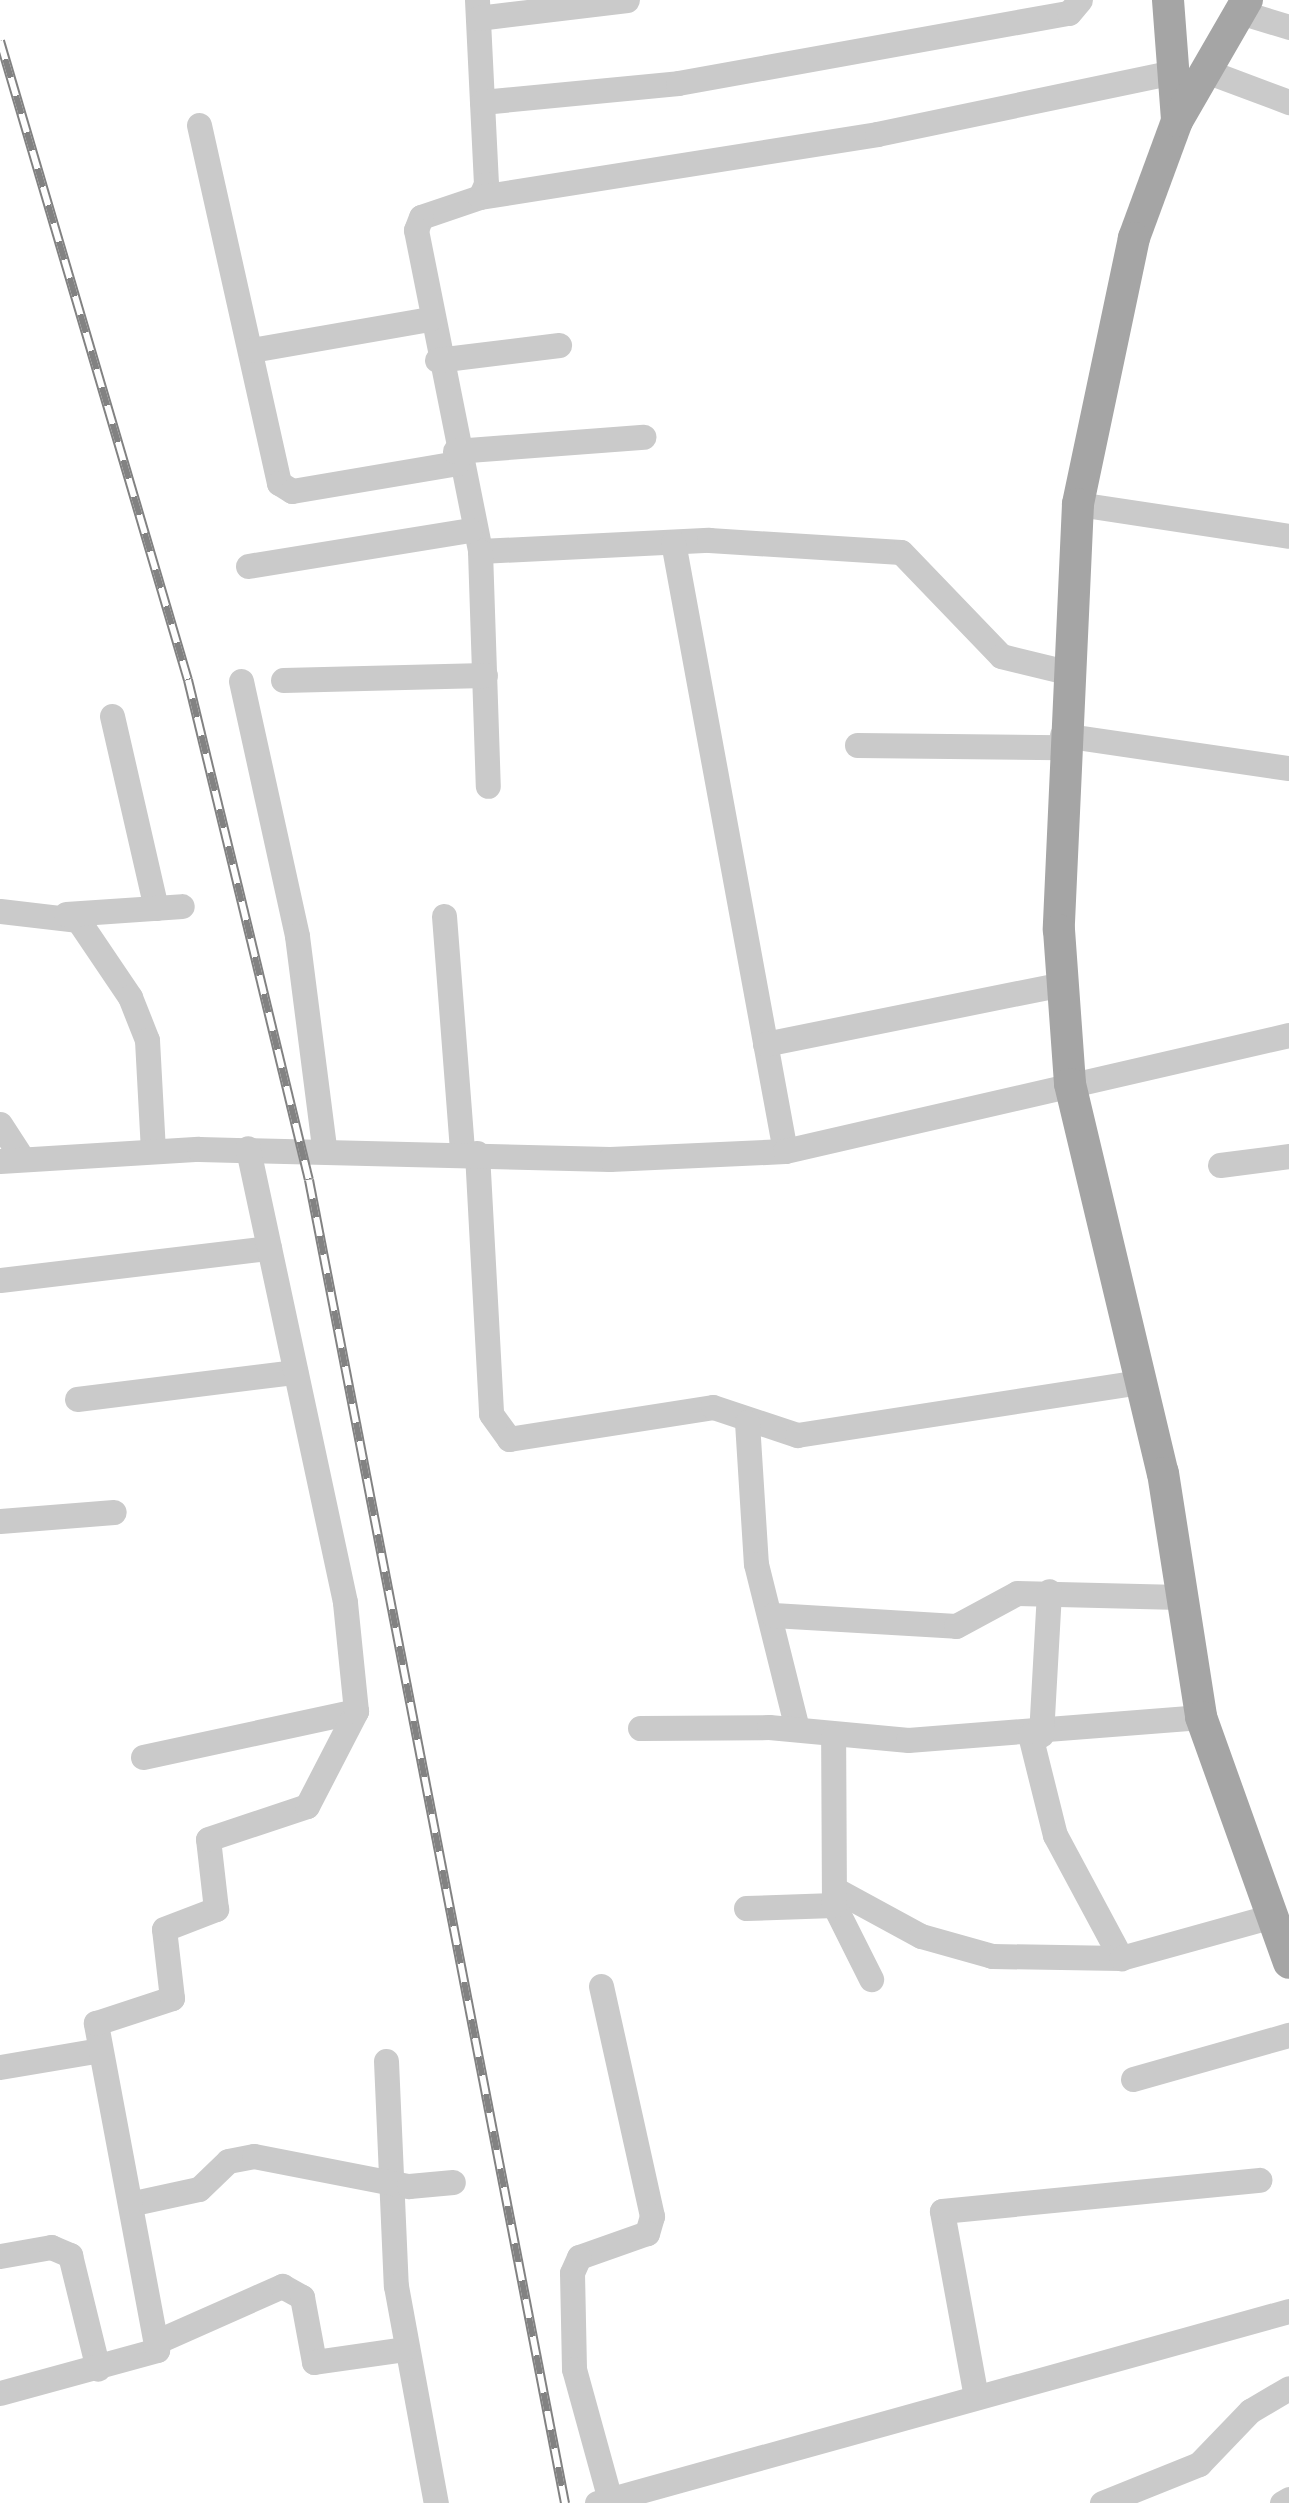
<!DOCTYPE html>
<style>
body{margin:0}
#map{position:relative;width:1289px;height:2503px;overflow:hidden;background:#fff;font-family:Arial,sans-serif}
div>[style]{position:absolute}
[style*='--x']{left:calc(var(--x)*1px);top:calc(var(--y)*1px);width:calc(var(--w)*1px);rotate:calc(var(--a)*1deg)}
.minor>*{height:25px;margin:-12.5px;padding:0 12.5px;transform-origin:12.5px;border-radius:12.5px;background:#cacaca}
.major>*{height:32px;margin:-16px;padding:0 16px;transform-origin:16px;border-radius:16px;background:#a5a5a5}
.rail>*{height:10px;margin-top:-5px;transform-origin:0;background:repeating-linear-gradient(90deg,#fff 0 19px,#828282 0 38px);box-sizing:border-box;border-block:2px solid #828282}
span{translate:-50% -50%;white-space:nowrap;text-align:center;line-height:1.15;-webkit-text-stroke:10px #fff;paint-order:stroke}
</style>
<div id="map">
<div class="minor">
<i style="--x:477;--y:0;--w:184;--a:87.2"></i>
<i style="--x:486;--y:184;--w:14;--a:115"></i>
<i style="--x:480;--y:197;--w:62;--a:161.3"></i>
<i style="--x:421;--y:217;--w:14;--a:111"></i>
<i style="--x:416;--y:230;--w:327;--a:78.7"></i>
<i style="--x:480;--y:551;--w:229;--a:-2.8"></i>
<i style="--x:709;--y:540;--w:192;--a:3.6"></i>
<i style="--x:901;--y:552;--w:144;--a:46.1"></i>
<i style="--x:1001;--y:656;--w:67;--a:13.8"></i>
<i style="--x:1240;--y:12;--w:51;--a:17"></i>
<i style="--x:478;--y:18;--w:150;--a:-6.9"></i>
<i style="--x:1206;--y:71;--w:89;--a:20.5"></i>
<i style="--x:482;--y:102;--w:197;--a:-5.5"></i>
<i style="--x:678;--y:83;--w:397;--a:-10.2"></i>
<i style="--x:1069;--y:13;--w:17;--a:-50"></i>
<i style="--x:199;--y:125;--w:367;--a:77.4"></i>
<i style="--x:279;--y:483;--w:15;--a:32"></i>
<i style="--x:292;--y:491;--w:167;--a:-9.6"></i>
<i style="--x:480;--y:197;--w:402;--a:-9"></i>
<i style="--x:877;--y:134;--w:303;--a:-11.8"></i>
<i style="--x:252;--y:350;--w:180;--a:-9.9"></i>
<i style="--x:437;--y:360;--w:123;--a:-7"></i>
<i style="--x:455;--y:451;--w:189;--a:-4.3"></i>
<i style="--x:1078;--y:504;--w:213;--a:8.6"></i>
<i style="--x:673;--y:542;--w:619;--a:79.58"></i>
<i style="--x:480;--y:551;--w:235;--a:88.1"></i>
<i style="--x:248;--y:566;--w:225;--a:-9.2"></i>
<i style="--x:283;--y:680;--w:202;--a:-1.4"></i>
<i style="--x:241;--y:681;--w:261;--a:77.6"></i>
<i style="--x:297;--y:936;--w:214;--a:82.7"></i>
<i style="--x:112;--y:716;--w:197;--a:77.1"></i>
<i style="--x:1062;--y:735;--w:229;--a:8.3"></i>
<i style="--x:857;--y:745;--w:204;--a:0.6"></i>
<i style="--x:0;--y:911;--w:79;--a:6.6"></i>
<i style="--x:78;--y:920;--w:93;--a:56"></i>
<i style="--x:130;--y:997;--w:46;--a:68.4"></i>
<i style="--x:147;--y:1040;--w:110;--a:86.9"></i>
<i style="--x:66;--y:914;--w:116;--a:-3.9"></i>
<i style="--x:444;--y:916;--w:237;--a:85.6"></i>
<i style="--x:765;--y:1044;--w:304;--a:-11.4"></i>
<i style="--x:0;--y:1124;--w:40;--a:57.1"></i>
<i style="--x:477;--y:1153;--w:261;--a:86.9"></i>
<i style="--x:491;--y:1414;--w:31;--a:54"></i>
<i style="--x:509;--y:1439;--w:206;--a:-8.9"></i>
<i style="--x:713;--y:1407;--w:89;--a:18.4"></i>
<i style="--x:797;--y:1435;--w:346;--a:-8.8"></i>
<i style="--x:0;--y:1161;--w:199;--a:-3.5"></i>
<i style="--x:199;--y:1149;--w:411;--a:1.4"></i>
<i style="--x:610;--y:1159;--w:175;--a:-2.6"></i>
<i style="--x:785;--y:1151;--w:517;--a:-12.96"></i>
<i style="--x:1220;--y:1165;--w:70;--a:-7.4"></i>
<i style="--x:0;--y:1280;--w:271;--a:-6.8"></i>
<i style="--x:77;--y:1399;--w:220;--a:-7.1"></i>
<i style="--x:747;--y:1422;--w:142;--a:86.4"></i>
<i style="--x:756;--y:1564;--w:170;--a:76"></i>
<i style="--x:0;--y:1521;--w:114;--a:-4.5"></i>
<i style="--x:773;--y:1615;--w:183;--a:3.4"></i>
<i style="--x:956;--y:1626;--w:69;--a:-28.4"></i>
<i style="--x:1017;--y:1593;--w:163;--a:1.4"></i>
<i style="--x:640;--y:1728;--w:129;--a:-0.4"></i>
<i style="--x:769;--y:1727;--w:140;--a:5.3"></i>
<i style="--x:908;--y:1740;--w:294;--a:-4.5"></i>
<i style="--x:1030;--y:1735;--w:103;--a:76"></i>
<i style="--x:1055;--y:1835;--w:140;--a:61.8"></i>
<i style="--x:1041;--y:1735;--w:144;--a:-86.8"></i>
<i style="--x:143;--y:1757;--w:218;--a:-12.2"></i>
<i style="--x:840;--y:1892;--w:92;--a:28.5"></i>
<i style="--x:921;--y:1936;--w:74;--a:15.7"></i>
<i style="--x:992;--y:1956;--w:129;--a:0.9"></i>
<i style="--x:1121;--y:1958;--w:154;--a:-15.5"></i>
<i style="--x:834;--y:1905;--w:83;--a:63.4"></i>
<i style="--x:746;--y:1908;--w:88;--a:-2"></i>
<i style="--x:834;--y:1905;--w:169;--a:-90.3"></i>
<i style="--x:601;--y:1986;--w:236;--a:77.5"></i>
<i style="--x:652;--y:2216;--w:18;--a:106"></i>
<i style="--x:647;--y:2233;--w:72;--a:160.6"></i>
<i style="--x:579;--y:2257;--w:17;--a:114"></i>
<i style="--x:572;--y:2273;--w:96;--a:88.8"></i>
<i style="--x:574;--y:2369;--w:136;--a:74.6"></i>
<i style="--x:386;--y:2061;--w:225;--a:87.5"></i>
<i style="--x:396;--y:2286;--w:221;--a:79.6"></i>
<i style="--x:0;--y:2067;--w:101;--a:-9.6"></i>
<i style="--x:1133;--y:2079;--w:162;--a:-15.8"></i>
<i style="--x:134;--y:2203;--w:66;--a:-12.2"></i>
<i style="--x:199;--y:2189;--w:40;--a:-44"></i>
<i style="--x:228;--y:2161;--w:26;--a:-11"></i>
<i style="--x:254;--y:2156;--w:158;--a:11"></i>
<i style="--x:409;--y:2186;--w:44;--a:-5.2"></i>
<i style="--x:0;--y:2256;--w:52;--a:-10"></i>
<i style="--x:51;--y:2247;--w:21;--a:23"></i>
<i style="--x:70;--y:2255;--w:117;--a:76.2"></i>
<i style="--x:158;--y:2341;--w:136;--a:-23.9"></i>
<i style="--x:282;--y:2286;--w:23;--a:29"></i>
<i style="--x:302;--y:2297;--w:66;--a:79.5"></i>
<i style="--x:314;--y:2362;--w:91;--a:-8.2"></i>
<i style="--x:0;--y:2393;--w:163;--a:-15.3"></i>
<i style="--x:157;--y:2350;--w:333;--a:-100.6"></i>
<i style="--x:96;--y:2023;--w:80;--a:-18.2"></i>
<i style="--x:172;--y:1998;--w:69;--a:-96.6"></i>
<i style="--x:164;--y:1929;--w:56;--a:-21"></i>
<i style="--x:216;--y:1909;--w:70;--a:-96.5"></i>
<i style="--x:208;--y:1839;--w:104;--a:-18.4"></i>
<i style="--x:307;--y:1806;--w:107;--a:-62.7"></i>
<i style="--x:356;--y:1711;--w:110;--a:-95.8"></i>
<i style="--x:345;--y:1602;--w:464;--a:-102.1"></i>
<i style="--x:976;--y:2397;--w:189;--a:-100.4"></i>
<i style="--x:942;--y:2211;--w:319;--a:-5.6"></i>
<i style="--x:597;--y:2503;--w:718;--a:-15.51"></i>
<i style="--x:1102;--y:2503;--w:105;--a:-21.9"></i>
<i style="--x:1199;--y:2464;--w:74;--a:-46.1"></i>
<i style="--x:1250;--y:2411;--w:45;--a:-30.5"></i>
<i style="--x:1282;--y:2503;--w:8;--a:-30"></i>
</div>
<div class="major">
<i style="--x:1168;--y:0;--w:121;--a:85.7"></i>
<i style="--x:1177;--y:121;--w:125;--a:110.2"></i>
<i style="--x:1134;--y:238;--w:272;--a:101.9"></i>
<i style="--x:1078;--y:504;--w:426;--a:92.6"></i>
<i style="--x:1059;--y:930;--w:154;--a:85.9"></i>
<i style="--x:1070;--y:1084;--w:400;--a:76.6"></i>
<i style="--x:1163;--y:1473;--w:247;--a:81.1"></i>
<i style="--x:1201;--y:1717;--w:261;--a:70.3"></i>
<i style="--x:1177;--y:121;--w:140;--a:-60"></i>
</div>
<div class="rail">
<i style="--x:0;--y:41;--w:666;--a:73.61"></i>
<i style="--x:188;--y:680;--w:514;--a:76.4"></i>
<i style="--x:309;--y:1180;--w:1348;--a:79.05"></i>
</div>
</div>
